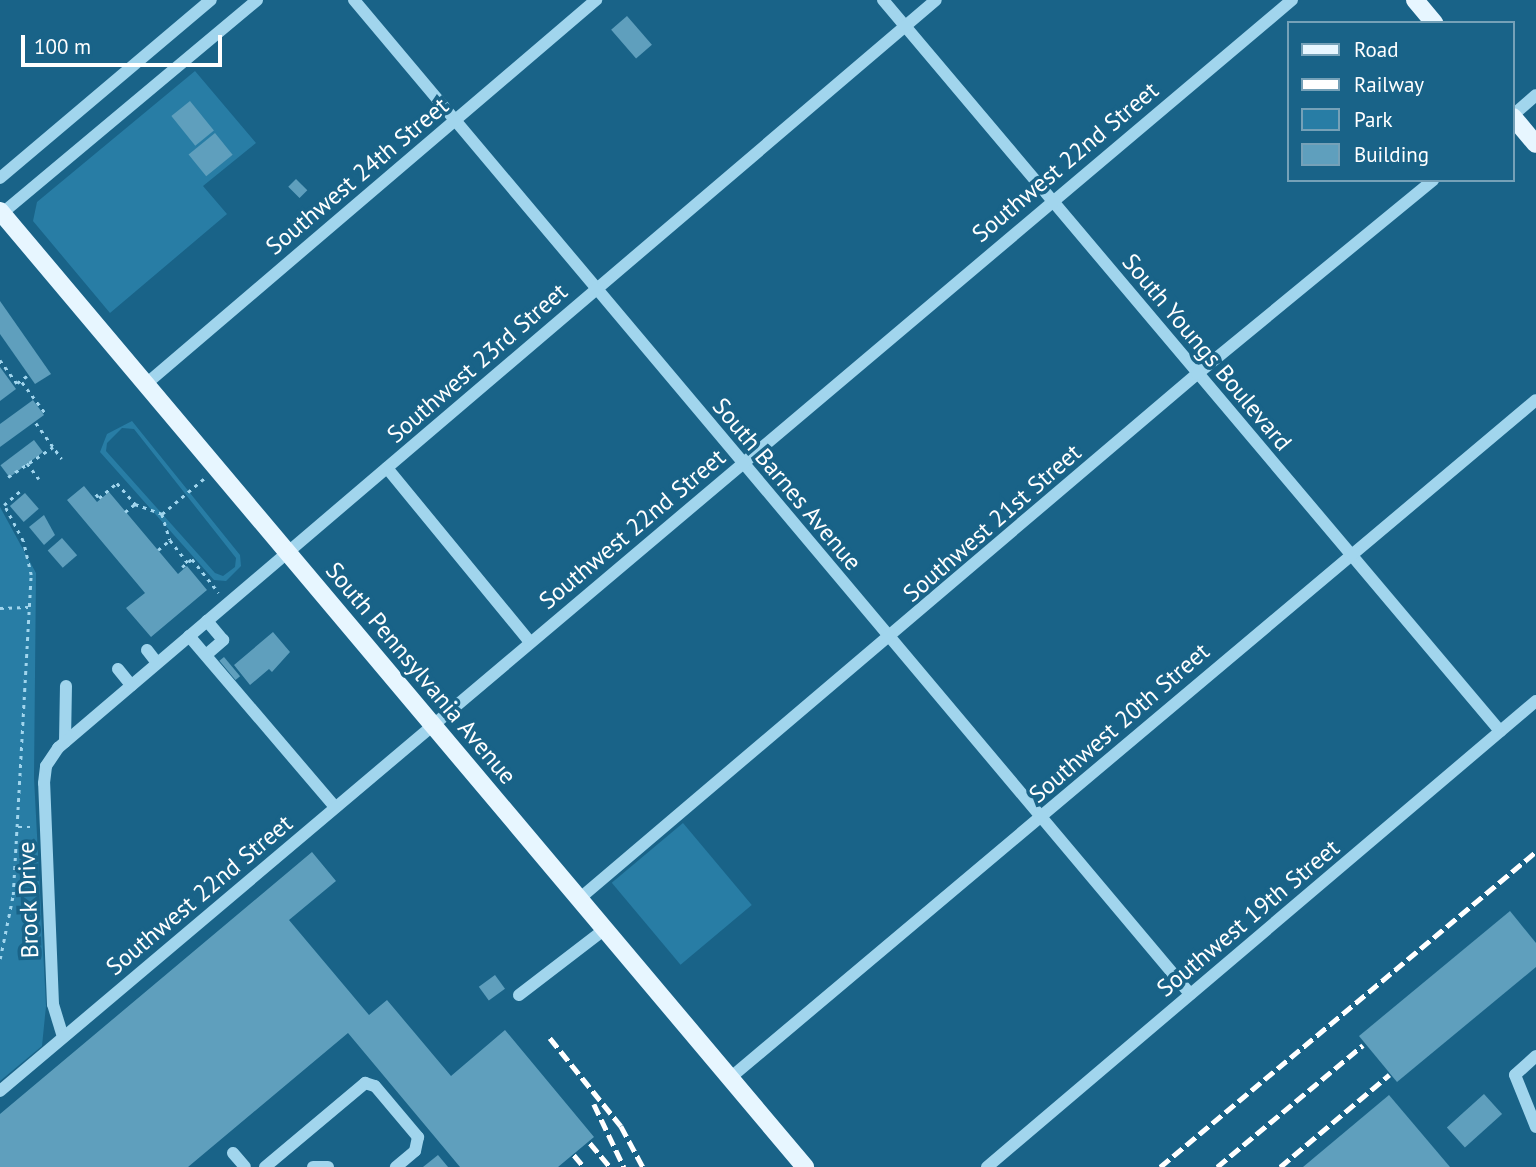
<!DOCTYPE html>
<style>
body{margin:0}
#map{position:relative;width:1536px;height:1167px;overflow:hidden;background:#196388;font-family:"PT Sans",sans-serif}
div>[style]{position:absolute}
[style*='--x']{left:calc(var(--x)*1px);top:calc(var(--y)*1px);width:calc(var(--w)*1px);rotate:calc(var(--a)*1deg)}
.green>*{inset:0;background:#287da5;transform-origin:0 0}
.building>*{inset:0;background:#5f9fbd;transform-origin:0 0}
.path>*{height:2.5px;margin-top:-1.25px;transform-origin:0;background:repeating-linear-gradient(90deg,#a1d5ed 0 3.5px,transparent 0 8.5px)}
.minor>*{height:12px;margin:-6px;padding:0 6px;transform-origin:6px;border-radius:6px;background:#a1d5ed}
.major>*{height:18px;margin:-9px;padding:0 9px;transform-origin:9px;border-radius:9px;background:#e7f6ff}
.rail>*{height:4.5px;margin-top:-2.25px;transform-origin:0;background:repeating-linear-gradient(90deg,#fff 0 12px,transparent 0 17px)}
span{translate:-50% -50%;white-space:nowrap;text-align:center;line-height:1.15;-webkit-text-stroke:7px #196388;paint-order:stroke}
.street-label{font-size:24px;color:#fff}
.legend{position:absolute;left:1287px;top:21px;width:228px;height:161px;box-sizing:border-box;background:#196388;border:2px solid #75a1b8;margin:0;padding:9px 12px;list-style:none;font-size:21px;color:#fff}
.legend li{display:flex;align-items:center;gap:14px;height:35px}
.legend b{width:35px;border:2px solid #75a1b8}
.scale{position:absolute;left:21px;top:35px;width:201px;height:32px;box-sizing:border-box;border:4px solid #fff;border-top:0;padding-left:9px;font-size:21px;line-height:24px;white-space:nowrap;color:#fff;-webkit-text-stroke:5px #196388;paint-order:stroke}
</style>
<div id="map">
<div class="green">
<i style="clip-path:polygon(195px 71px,256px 143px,203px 186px,227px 214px,110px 313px,33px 221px,37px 202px)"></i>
<i style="clip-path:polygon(evenodd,132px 421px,240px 555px,241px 566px,226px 581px,214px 580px,100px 452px,107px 434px,132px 421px,122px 428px,134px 429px,236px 558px,235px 567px,223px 576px,215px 573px,106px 451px,107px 443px,122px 428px)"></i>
<i style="clip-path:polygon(0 507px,36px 573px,34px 778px,46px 1006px,42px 1046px,0 1081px)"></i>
<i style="left:683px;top:823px;width:107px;height:93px;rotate:50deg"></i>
</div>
<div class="building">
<i style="left:627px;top:16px;width:38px;height:21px;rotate:49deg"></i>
<i style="left:190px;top:101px;width:38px;height:24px;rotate:51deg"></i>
<i style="left:215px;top:133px;width:28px;height:34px;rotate:51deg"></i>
<i style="left:296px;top:179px;width:16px;height:11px;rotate:45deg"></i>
<i style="clip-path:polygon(0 301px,51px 374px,35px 384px,0 334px)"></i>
<i style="clip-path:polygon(0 367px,16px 389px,0 401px)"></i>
<i style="clip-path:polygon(33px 400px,44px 415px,0 447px,0 424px)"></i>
<i style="left:34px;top:440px;width:15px;height:42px;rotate:53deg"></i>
<i style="clip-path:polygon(84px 486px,97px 502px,109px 492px,178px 574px,187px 566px,207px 590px,151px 637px,126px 608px,145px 593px,67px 500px)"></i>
<i style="left:25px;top:493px;width:21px;height:20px;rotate:49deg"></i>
<i style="clip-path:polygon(44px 515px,55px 535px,44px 545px,29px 527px)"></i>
<i style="left:62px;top:538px;width:23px;height:19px;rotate:49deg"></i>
<i style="clip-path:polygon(273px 632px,290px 652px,272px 672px,269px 669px,250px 685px,234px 665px)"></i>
<i style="left:224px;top:657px;width:25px;height:6px;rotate:50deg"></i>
<i style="clip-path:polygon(312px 852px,336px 881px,289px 920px,369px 1015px,387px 1000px,451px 1076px,505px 1030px,594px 1137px,558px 1167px,460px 1167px,348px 1033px,188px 1167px,0 1167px,0 1114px)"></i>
<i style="clip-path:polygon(1510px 911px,1536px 943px,1536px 967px,1397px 1082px,1359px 1036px)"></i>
<i style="left:495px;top:975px;width:17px;height:20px;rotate:54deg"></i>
<i style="left:1484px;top:1094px;width:27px;height:50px;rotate:48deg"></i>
<i style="clip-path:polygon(1389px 1095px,1450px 1167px,1303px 1167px)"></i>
<i style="clip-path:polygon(438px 1155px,448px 1167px,423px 1167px)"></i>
</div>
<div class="path">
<i style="--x:0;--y:360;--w:29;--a:54"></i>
<i style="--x:17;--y:383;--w:12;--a:-35"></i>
<i style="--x:22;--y:382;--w:39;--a:53"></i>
<i style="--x:36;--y:423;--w:44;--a:54.2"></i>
<i style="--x:27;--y:463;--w:20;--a:53"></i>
<i style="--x:8;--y:477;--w:54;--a:-33.7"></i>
<i style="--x:96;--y:494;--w:5;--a:53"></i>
<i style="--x:99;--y:498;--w:23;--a:-40"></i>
<i style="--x:117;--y:483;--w:28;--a:49"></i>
<i style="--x:125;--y:512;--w:13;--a:-39"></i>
<i style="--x:135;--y:504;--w:29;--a:20"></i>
<i style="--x:162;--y:514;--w:57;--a:-40.1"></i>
<i style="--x:162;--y:514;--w:27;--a:73"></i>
<i style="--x:170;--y:540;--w:29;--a:52"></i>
<i style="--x:158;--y:550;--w:16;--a:-40"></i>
<i style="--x:182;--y:567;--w:13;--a:-39"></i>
<i style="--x:192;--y:559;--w:43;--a:51.5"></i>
<i style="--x:0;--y:608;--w:28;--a:-2"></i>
<i style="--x:18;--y:827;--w:14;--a:0"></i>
<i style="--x:0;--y:959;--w:65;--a:-78.5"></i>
<i style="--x:13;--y:895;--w:321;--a:-86.8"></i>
<i style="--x:31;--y:575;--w:35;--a:-103"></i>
<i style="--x:23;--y:541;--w:41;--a:-117.8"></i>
<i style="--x:4;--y:505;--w:21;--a:-41"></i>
</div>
<div class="minor">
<i style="--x:354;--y:0;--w:1299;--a:49.93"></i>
<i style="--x:883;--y:0;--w:957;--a:49.83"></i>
<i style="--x:1513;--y:115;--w:30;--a:-41"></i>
<i style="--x:0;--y:178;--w:276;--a:-40.2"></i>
<i style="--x:0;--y:215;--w:335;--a:-39.9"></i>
<i style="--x:146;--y:384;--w:592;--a:-40.48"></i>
<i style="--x:387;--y:468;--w:225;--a:50.6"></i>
<i style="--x:189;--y:636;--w:225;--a:49.5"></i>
<i style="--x:147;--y:650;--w:16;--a:52"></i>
<i style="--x:206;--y:655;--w:23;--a:-41"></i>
<i style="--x:223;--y:640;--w:25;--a:-130"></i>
<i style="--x:118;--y:669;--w:21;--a:51"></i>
<i style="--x:65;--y:742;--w:56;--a:-89"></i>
<i style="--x:579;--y:899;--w:811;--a:-40.35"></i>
<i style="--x:1197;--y:374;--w:306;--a:-39.4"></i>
<i style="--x:519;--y:995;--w:108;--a:-37.5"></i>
<i style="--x:63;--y:1037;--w:34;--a:-107"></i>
<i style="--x:53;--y:1004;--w:221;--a:-92.3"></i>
<i style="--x:44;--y:783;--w:17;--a:-83"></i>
<i style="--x:46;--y:766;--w:22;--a:-56"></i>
<i style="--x:58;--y:748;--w:1153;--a:-40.43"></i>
<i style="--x:1536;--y:1056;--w:28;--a:138"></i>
<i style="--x:1515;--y:1075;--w:56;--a:68"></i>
<i style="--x:730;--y:1078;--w:1053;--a:-40.07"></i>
<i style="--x:0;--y:1091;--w:1691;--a:-40.18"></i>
<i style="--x:233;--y:1153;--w:18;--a:49"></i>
<i style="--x:265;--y:1167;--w:131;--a:-40"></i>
<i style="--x:365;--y:1083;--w:10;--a:17"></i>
<i style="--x:375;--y:1086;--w:67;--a:49.9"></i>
<i style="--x:418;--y:1137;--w:14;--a:102"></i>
<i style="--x:415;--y:1151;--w:25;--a:140"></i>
<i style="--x:313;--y:1167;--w:15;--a:0"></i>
<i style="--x:987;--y:1167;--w:720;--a:-40.33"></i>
</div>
<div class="major">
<i style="--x:1415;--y:0;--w:30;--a:50"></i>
<i style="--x:1513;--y:117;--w:35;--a:50"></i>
<i style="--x:0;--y:211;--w:1250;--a:49.9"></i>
</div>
<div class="rail">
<i style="--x:550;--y:1038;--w:113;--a:51.1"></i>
<i style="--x:621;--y:1126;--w:47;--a:61.8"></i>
<i style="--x:594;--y:1104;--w:70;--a:64.5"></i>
<i style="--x:590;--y:1143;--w:31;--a:50"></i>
<i style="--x:574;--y:1155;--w:16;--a:50"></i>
<i style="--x:1160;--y:1167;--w:491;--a:-40"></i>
<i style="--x:1217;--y:1167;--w:190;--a:-39.9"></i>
<i style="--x:1280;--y:1167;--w:143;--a:-40.2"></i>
</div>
<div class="street-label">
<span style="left:1065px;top:162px;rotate:-40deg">Southwest 22nd Street</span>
<span style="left:357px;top:176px;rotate:-40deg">Southwest 24th Street</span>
<span style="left:1207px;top:352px;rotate:50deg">South Youngs Boulevard</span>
<span style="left:477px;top:363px;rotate:-41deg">Southwest 23rd Street</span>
<span style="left:787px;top:484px;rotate:50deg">South Barnes Avenue</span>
<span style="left:992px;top:523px;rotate:-41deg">Southwest 21st Street</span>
<span style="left:632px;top:529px;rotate:-40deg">Southwest 22nd Street</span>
<span style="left:421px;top:673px;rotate:50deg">South Pennsylvania Avenue</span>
<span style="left:1119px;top:723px;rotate:-41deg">Southwest 20th Street</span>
<span style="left:199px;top:895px;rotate:-40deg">Southwest 22nd Street</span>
<span style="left:28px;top:900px;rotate:-92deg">Brock Drive</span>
<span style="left:1248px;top:918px;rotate:-40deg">Southwest 19th Street</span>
</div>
<ul class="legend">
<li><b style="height:9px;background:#e7f6ff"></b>Road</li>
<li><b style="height:9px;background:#fff"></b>Railway</li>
<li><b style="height:19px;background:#287da5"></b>Park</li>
<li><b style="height:19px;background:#5f9fbd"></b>Building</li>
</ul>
<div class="scale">100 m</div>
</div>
